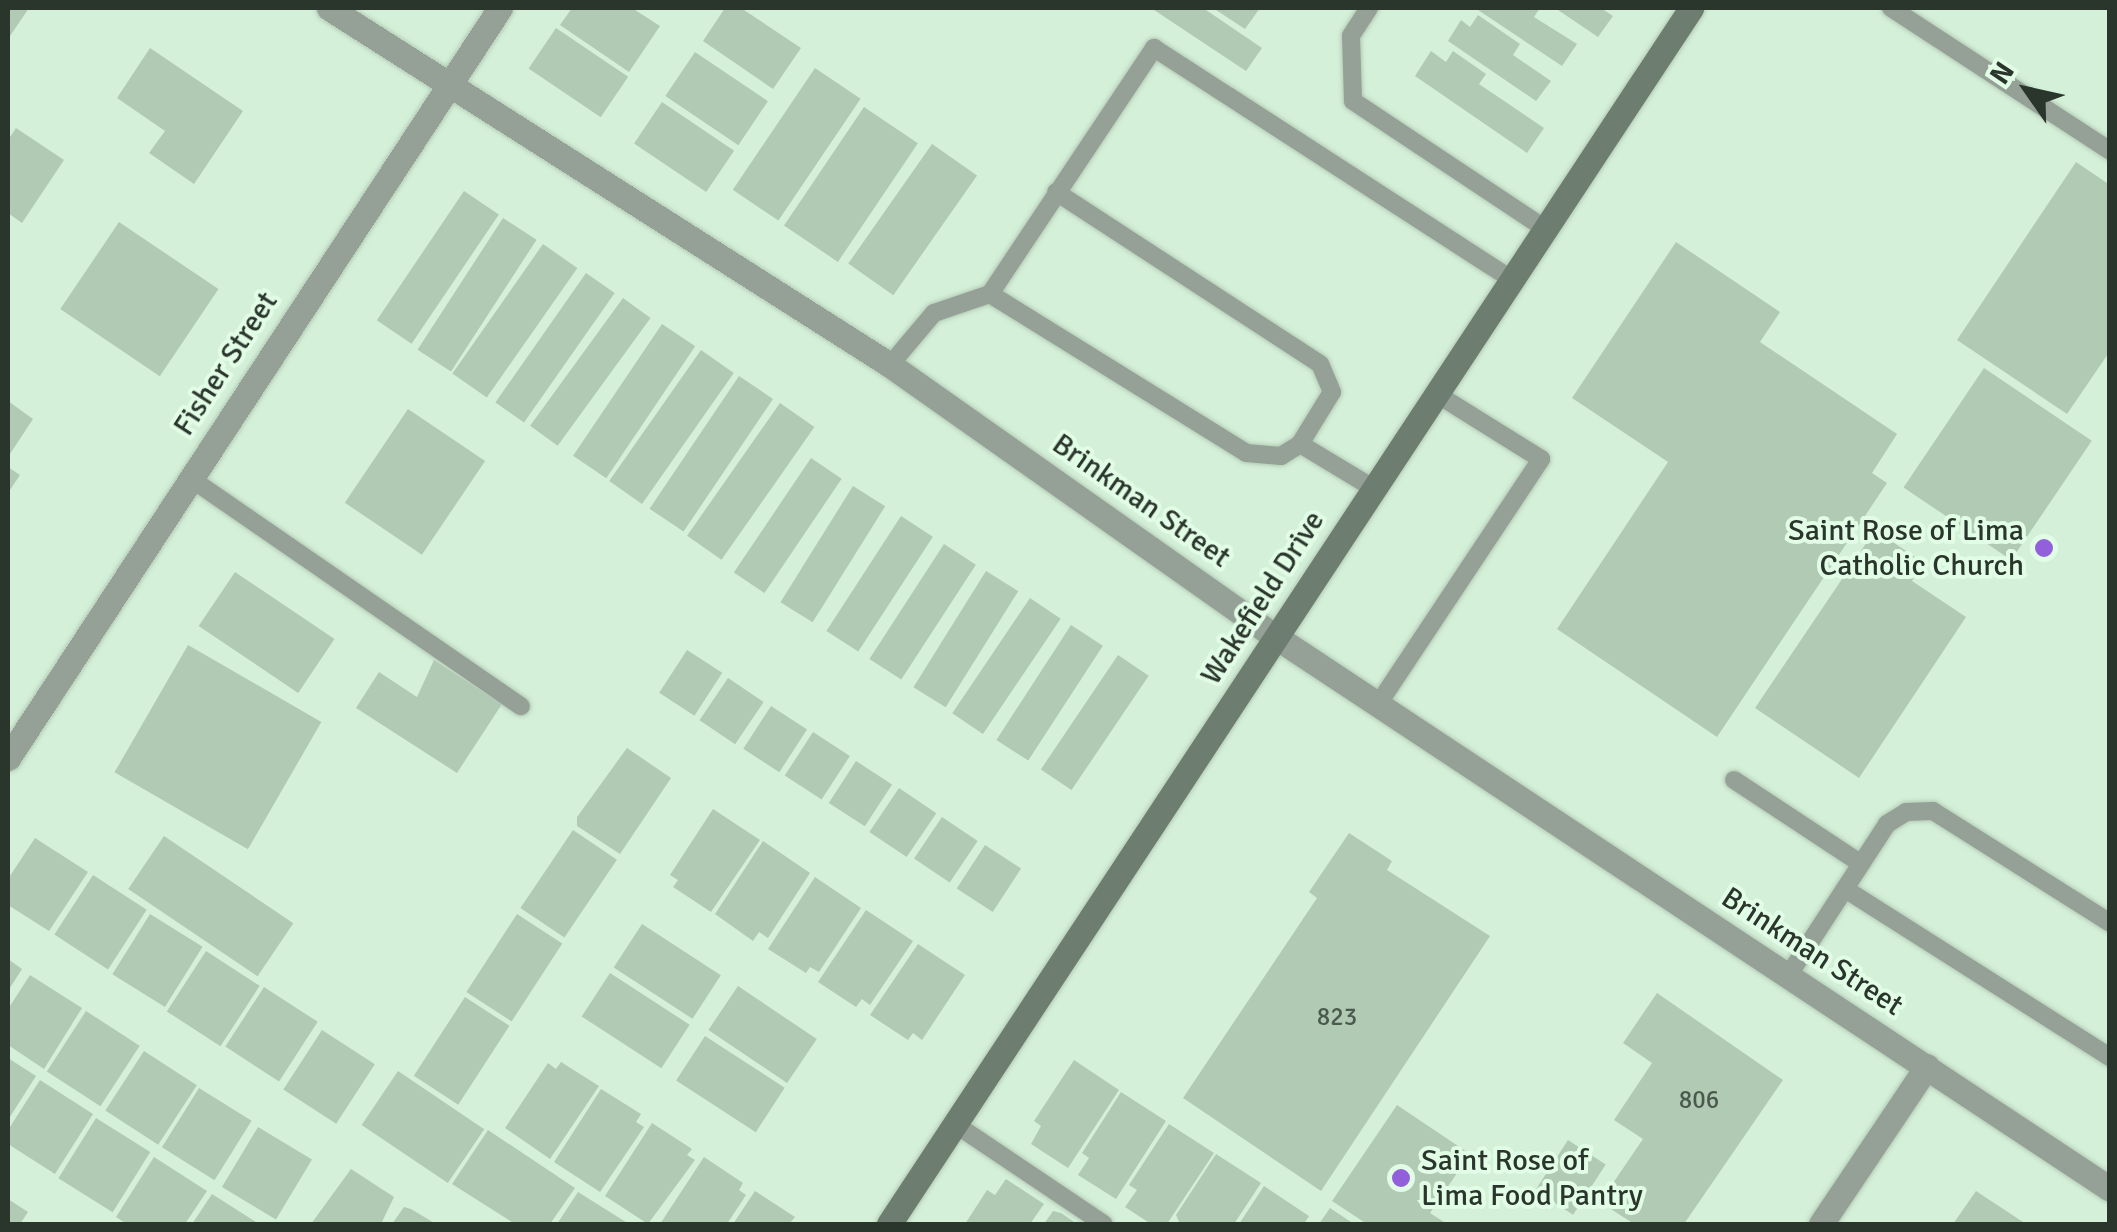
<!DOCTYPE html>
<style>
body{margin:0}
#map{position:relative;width:2117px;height:1232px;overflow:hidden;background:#d5f0d9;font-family:Signika,sans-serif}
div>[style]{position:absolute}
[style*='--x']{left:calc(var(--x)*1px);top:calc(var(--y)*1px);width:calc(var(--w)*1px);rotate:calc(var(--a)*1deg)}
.building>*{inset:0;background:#b0cab4;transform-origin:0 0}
.roads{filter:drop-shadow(0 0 2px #b3cbb6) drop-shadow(0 0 2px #b3cbb6)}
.lane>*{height:18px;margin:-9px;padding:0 9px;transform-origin:9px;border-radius:9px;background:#95a096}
.street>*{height:25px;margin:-12.5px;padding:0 12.5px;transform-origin:12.5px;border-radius:12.5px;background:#95a096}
.secondary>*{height:25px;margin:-12.5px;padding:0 12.5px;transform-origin:12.5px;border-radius:12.5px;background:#6d7d6f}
.dots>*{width:28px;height:28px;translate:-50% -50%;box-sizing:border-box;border:5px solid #e2fde6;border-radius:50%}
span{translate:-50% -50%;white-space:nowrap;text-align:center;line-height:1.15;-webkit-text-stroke:8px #e2fde6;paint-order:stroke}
.number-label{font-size:25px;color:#4c5a4e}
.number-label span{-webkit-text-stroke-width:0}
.street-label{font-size:30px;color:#2a352c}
.poi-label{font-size:30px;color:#2a352c}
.right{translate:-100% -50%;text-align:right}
.left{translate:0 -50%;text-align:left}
.frame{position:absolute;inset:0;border:10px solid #2a352c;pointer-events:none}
.north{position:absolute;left:1977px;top:40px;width:100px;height:100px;-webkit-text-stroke:8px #e2fde6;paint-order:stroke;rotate:304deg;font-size:28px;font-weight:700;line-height:40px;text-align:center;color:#2a352c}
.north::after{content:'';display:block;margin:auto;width:35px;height:45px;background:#2a352c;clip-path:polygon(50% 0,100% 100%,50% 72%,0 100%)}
</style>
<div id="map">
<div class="building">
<i style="clip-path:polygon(8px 8px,29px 8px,8px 39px)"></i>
<i style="clip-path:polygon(572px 8px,632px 8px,660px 26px,629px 72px,560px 25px)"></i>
<i style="clip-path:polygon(725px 8px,741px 8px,801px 48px,773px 89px,703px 41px)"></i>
<i style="clip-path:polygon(1151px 8px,1203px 8px,1262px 48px,1246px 71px)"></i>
<i style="clip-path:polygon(1213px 8px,1260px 8px,1245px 29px)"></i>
<i style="clip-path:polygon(1475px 8px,1540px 8px,1534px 17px,1577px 44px,1562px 66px)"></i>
<i style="clip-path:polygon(1555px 8px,1601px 8px,1613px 16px,1598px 37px)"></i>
<i style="clip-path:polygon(1478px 15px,1520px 44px,1513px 55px,1551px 81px,1536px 101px,1448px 41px,1461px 20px,1470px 27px)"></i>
<i style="left:556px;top:28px;width:87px;height:49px;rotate:34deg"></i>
<i style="clip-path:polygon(150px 48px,243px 111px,194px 184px,149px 153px,165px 131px,117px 98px)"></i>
<i style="clip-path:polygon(1431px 51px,1446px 62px,1453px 51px,1486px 74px,1479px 84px,1544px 128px,1527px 153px,1415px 76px)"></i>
<i style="left:695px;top:52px;width:88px;height:53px;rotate:34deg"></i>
<i style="left:815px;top:68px;width:55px;height:147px;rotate:34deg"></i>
<i style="left:662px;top:102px;width:87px;height:50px;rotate:34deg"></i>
<i style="left:864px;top:107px;width:65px;height:143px;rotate:34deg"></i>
<i style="clip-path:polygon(16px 128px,64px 160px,22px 223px,8px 213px,8px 140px)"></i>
<i style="left:932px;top:144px;width:55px;height:146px;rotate:35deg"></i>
<i style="clip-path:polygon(2076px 162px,2110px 185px,2110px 351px,2067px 414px,1957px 340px)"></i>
<i style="left:464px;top:191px;width:42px;height:156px;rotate:34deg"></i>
<i style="left:503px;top:218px;width:40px;height:157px;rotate:33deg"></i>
<i style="left:119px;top:222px;width:120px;height:105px;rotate:34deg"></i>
<i style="clip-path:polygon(1676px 242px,1780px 312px,1760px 342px,1897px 434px,1872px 473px,1887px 483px,1717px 737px,1557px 629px,1668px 462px,1572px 398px)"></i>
<i style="left:543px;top:244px;width:42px;height:158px;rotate:35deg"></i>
<i style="left:586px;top:273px;width:35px;height:158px;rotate:35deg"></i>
<i style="left:623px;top:298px;width:34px;height:158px;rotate:36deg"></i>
<i style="left:662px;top:324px;width:40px;height:159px;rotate:34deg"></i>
<i style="left:701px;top:350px;width:40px;height:160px;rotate:35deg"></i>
<i style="left:1984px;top:368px;width:130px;height:144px;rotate:34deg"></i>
<i style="left:739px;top:376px;width:41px;height:160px;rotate:34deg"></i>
<i style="clip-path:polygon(8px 401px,33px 419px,8px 457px)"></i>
<i style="left:780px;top:403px;width:42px;height:162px;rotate:35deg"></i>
<i style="left:408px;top:409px;width:93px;height:113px;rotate:34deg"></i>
<i style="left:811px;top:458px;width:37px;height:138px;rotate:34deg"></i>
<i style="clip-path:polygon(8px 467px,20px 475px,8px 493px)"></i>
<i style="left:853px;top:486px;width:38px;height:137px;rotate:32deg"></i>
<i style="left:901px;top:516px;width:38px;height:137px;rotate:33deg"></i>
<i style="clip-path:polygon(1875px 530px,1924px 563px,1912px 581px,1966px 617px,1859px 778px,1755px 708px)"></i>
<i style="left:944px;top:544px;width:38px;height:137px;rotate:33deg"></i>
<i style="left:986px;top:571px;width:38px;height:137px;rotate:32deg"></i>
<i style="left:235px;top:572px;width:120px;height:65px;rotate:34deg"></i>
<i style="left:1030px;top:598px;width:37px;height:139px;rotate:34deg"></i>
<i style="left:1071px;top:625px;width:38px;height:137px;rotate:33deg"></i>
<i style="left:188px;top:645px;width:154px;height:147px;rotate:30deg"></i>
<i style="left:687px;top:650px;width:42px;height:51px;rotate:33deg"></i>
<i style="left:1118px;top:655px;width:37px;height:138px;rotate:34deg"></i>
<i style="clip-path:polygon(434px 660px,502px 704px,457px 773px,356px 708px,379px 672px,417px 697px)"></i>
<i style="left:728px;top:678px;width:43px;height:51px;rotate:34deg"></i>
<i style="left:771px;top:706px;width:43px;height:51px;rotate:33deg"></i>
<i style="left:813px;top:732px;width:44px;height:52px;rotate:33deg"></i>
<i style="clip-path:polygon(627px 748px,671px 778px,620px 854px,577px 826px,577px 817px)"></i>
<i style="left:856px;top:761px;width:43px;height:50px;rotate:33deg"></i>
<i style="left:899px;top:788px;width:45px;height:53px;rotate:34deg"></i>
<i style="clip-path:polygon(713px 809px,760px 840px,711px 912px,673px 887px,678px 880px,670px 875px)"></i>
<i style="left:942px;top:817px;width:43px;height:50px;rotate:34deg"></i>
<i style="left:573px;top:830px;width:53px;height:94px;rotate:34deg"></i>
<i style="clip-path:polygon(1349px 833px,1392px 861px,1387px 870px,1490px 936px,1321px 1191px,1183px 1098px,1317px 898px,1309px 892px)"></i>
<i style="left:164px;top:836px;width:156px;height:64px;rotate:34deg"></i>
<i style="clip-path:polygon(35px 838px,88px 872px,49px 931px,8px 905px,8px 879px)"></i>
<i style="clip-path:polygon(763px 841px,810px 873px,768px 938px,759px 932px,753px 941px,715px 914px)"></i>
<i style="left:985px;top:845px;width:43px;height:52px;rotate:33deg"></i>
<i style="left:93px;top:875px;width:64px;height:71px;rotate:33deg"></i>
<i style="clip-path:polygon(815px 877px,861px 908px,819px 972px,810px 967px,806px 973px,768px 949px)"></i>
<i style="clip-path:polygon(866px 910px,913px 941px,870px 1005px,862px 999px,856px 1007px,818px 982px)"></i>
<i style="left:150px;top:914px;width:62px;height:71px;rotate:32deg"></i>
<i style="left:517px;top:914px;width:54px;height:93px;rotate:33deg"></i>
<i style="left:642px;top:924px;width:94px;height:52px;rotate:33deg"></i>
<i style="clip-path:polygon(918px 944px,965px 975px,922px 1040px,913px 1033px,908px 1040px,870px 1015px)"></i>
<i style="left:206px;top:951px;width:64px;height:72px;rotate:33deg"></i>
<i style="clip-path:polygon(8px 959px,22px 969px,8px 991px)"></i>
<i style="left:610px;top:973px;width:95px;height:52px;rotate:33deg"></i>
<i style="clip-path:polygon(30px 975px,82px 1008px,44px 1069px,8px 1045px,8px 1009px)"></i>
<i style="left:738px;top:986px;width:95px;height:53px;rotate:34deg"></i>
<i style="left:264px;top:987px;width:64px;height:71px;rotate:33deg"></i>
<i style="clip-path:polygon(1657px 993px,1783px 1080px,1684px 1224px,1634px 1224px,1600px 1202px,1643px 1139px,1614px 1120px,1652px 1063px,1623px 1043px)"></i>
<i style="left:465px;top:997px;width:53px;height:94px;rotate:33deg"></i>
<i style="left:86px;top:1011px;width:64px;height:72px;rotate:33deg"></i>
<i style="left:322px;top:1030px;width:63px;height:71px;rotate:33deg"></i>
<i style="left:705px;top:1036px;width:95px;height:53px;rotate:33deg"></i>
<i style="left:144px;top:1051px;width:63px;height:71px;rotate:33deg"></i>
<i style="clip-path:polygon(8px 1058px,36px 1076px,8px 1120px)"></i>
<i style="clip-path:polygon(1074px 1060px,1119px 1090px,1068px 1168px,1031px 1144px,1041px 1126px,1034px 1121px)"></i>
<i style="clip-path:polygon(561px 1062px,599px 1086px,550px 1159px,505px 1128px,548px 1063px,556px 1069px)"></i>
<i style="left:398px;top:1071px;width:104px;height:65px;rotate:34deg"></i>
<i style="clip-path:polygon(40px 1080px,93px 1114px,55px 1174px,8px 1144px,8px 1130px)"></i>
<i style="left:199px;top:1088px;width:62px;height:70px;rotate:32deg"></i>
<i style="clip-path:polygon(601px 1089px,641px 1114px,636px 1122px,644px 1127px,600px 1192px,554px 1162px)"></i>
<i style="clip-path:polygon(1121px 1092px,1166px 1121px,1116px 1199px,1078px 1175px,1089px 1158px,1082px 1153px)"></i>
<i style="clip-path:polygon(1397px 1105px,1470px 1154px,1430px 1213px,1447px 1224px,1367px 1224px,1332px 1201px)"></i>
<i style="left:96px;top:1118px;width:64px;height:71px;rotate:32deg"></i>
<i style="clip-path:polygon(652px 1123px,692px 1149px,687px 1155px,695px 1160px,648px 1224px,605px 1196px)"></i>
<i style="clip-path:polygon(1169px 1124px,1214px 1153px,1167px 1224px,1151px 1224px,1125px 1207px,1137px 1190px,1129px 1185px)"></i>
<i style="left:258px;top:1127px;width:63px;height:70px;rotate:31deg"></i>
<i style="clip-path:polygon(488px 1130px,575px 1188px,550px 1224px,515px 1224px,452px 1184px)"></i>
<i style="left:1568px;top:1140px;width:45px;height:60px;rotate:33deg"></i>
<i style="clip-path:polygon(1216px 1154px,1261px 1183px,1234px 1224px,1180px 1224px,1176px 1215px)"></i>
<i style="clip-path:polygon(154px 1157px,207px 1191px,185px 1224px,127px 1224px,116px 1217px)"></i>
<i style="clip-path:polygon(704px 1157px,743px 1183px,739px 1190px,746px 1195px,727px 1224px,660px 1224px)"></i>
<i style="clip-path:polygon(351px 1169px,394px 1197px,381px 1224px,311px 1224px)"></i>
<i style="clip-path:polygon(1006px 1179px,1044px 1204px,1030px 1224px,965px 1224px,987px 1190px,995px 1195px)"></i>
<i style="clip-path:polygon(1264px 1186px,1309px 1216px,1304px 1224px,1239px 1224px)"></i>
<i style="clip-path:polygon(755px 1191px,795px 1217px,789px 1224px,733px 1224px)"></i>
<i style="clip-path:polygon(1976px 1191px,2026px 1224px,1953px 1224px)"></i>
<i style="clip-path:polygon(578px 1192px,629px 1224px,557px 1224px)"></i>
<i style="clip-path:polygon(212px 1194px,259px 1224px,192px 1224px)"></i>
<i style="clip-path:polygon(8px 1199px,28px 1212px,20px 1224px,8px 1224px)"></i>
<i style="clip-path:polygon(404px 1207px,411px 1209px,436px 1224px,392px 1224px)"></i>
<i style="clip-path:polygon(1330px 1208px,1354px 1224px,1319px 1224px)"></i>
<i style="clip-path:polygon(1053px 1211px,1061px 1213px,1077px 1224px,1044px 1224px)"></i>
</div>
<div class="roads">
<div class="lane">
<i style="--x:1369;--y:8;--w:33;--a:123"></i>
<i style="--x:1351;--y:36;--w:65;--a:88.2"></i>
<i style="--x:1353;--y:101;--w:228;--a:33.6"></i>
<i style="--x:1891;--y:8;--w:262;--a:33.1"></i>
<i style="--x:990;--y:294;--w:301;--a:31.8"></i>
<i style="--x:1246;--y:453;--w:35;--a:5"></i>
<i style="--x:1281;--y:456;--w:22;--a:-32"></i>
<i style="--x:1300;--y:444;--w:61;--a:-58.4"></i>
<i style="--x:1332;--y:392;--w:30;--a:-113"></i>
<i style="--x:1320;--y:364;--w:315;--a:-146.9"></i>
<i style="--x:890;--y:365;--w:68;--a:-49.8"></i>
<i style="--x:934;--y:313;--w:59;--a:-18.7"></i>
<i style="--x:990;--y:294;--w:296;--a:-56.3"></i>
<i style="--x:1154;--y:48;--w:423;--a:32.9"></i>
<i style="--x:1300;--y:444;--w:85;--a:31.1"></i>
<i style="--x:190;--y:478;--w:402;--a:34.6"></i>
<i style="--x:1379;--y:703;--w:293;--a:-56.4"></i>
<i style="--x:1541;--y:459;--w:125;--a:-148.1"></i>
<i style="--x:1734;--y:780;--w:151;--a:33.4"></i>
<i style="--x:1845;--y:889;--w:314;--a:32.4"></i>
<i style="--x:1788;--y:976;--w:181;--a:-56.9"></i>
<i style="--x:1887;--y:824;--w:22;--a:-32"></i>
<i style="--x:1906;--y:812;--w:27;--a:-2"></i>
<i style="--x:1933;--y:811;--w:209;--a:32.3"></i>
<i style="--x:955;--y:1124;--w:179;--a:33.9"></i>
</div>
<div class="street">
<i style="--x:329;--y:8;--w:665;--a:32.47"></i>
<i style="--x:890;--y:365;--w:472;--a:35.2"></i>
<i style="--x:1276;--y:637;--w:1000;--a:33.5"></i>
<i style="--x:8;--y:758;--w:897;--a:-56.74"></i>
<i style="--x:1821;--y:1224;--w:190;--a:-56.1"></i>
</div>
<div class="secondary">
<i style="--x:889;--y:1224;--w:1457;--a:-56.59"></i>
</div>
</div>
<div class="dots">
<i style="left:2044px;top:548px;background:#9260da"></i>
<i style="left:1401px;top:1178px;background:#9260da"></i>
</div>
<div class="number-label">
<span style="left:1337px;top:1017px">823</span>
<span style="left:1699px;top:1100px">806</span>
</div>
<div class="street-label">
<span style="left:226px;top:364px;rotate:-57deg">Fisher Street</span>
<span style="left:1141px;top:501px;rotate:35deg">Brinkman Street</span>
<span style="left:1263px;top:598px;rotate:-57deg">Wakefield Drive</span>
<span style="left:1812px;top:952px;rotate:33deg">Brinkman Street</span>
</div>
<div class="poi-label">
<span class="right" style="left:2024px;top:548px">Saint Rose of Lima<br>Catholic Church</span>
<span class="left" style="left:1421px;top:1178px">Saint Rose of<br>Lima Food Pantry</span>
</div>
<div class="frame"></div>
<div class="north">N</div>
</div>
